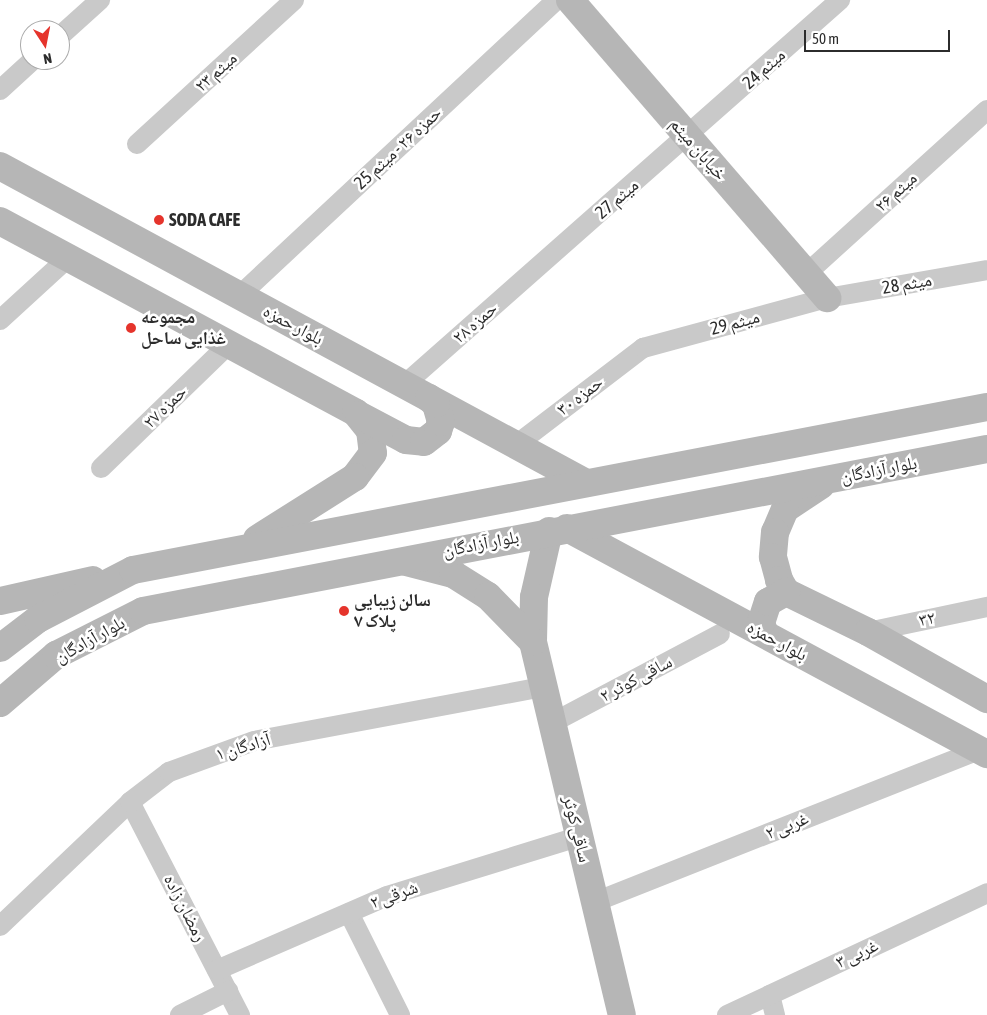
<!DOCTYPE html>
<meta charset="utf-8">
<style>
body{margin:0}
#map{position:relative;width:987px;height:1015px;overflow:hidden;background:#fff;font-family:"Asap Condensed","Noto Naskh Arabic",sans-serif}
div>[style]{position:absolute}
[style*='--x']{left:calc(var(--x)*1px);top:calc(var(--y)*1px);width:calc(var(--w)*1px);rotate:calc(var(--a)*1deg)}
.street>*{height:20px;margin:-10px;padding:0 10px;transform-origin:10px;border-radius:10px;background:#c9c9c9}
.secondary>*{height:28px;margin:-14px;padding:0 14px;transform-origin:14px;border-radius:14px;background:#b6b6b6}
.dots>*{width:14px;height:14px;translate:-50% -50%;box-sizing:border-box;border:2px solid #fff;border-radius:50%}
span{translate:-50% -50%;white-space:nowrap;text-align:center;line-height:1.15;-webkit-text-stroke:5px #fff;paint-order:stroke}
.street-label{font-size:18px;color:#2c2c2c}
.poi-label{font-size:18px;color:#2c2c2c;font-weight:700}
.left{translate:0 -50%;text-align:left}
.north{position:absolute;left:20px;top:20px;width:50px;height:50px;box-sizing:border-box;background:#fff;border:1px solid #ababab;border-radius:50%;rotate:169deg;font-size:14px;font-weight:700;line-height:20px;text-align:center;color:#2c2c2c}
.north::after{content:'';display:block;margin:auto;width:18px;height:22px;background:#e5342c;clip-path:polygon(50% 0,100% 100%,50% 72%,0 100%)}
.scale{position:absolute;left:804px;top:30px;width:146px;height:22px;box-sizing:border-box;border:2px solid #2c2c2c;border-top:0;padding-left:6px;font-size:15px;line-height:18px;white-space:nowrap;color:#2c2c2c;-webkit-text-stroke:4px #fff;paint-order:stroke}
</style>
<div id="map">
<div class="street">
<i style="--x:60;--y:36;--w:54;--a:-42"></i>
<i style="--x:0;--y:90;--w:45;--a:-42.3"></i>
<i style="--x:137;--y:144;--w:213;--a:-42.5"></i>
<i style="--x:806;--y:274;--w:244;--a:-42.2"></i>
<i style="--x:239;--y:296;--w:434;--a:-43"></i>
<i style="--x:0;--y:320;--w:92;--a:-42.4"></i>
<i style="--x:404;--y:385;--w:582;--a:-41.45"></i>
<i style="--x:516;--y:445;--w:160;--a:-37.4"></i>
<i style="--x:643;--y:348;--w:191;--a:-15.2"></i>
<i style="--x:827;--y:298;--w:162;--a:-9.9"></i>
<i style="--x:101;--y:468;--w:177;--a:-44.1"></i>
<i style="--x:868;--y:632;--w:122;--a:-11.9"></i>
<i style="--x:552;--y:723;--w:190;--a:-27.9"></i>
<i style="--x:130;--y:802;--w:240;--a:62.7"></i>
<i style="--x:595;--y:902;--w:413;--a:-21.6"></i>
<i style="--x:349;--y:913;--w:114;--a:63.4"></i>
<i style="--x:0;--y:926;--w:180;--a:-43.6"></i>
<i style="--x:130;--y:802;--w:49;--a:-37.6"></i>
<i style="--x:169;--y:772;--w:90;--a:-20"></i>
<i style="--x:254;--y:741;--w:294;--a:-10.6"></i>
<i style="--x:217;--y:970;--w:185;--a:-23.5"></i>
<i style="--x:387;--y:896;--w:200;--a:-17.2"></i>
<i style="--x:770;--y:995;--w:21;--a:76"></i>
<i style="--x:180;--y:1015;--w:54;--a:-26.6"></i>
<i style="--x:727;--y:1015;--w:287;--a:-25.1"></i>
</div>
<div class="secondary">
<i style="--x:570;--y:0;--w:394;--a:49.2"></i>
<i style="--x:0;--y:166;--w:666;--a:28.41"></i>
<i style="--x:0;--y:221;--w:404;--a:28.3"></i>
<i style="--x:356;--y:413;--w:22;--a:51"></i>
<i style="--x:370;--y:430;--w:23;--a:83"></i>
<i style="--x:373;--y:453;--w:30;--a:127"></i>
<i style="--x:355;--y:477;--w:116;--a:147.7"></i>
<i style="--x:359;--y:415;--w:53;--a:28"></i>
<i style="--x:406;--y:440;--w:18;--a:6"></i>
<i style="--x:424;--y:442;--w:18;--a:-38"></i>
<i style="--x:438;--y:431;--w:9;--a:-72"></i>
<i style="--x:441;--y:422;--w:19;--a:-106"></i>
<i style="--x:436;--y:404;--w:9;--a:-139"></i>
<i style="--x:821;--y:485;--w:43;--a:146.3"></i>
<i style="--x:785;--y:509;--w:25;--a:113"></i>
<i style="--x:775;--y:532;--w:25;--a:95"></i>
<i style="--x:773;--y:557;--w:24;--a:75"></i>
<i style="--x:779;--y:580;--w:14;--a:60"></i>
<i style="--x:786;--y:592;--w:91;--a:26"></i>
<i style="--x:868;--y:632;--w:137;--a:29.4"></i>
<i style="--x:567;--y:528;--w:477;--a:28.3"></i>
<i style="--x:549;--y:531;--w:68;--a:102.8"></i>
<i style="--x:534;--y:597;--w:45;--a:91.3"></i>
<i style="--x:533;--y:642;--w:383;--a:76.6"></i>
<i style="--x:406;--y:562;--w:49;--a:14.3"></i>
<i style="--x:453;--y:574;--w:41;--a:32.2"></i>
<i style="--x:488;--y:596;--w:64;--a:45.6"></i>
<i style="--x:0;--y:601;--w:95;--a:-12.7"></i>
<i style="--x:765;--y:634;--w:12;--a:-110"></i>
<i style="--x:761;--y:623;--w:22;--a:-72"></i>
<i style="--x:768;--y:602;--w:21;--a:-29"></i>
<i style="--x:0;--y:648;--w:48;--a:-37.3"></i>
<i style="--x:38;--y:619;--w:107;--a:-27.3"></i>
<i style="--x:133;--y:570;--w:869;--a:-10.81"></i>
<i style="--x:0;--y:703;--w:74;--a:-40.6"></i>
<i style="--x:56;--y:655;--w:97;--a:-26.8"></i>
<i style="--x:143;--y:611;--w:859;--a:-10.87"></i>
</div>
<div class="dots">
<i style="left:159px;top:220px;background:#e5342c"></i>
<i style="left:131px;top:328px;background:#e5342c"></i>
<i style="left:344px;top:611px;background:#e5342c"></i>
</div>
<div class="street-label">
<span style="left:764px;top:69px;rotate:-42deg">میثم 24</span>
<span style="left:216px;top:72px;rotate:-42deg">میثم ۲۳</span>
<span style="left:398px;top:148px;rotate:-43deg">حمزه ۲۶ - میثم 25</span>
<span style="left:698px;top:149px;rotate:49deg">خیابان میثم</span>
<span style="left:896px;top:192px;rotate:-42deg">میثم ۲۶</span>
<span style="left:617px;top:199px;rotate:-41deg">میثم 27</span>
<span style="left:907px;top:284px;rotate:-10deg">میثم 28</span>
<span style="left:475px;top:323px;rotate:-41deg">حمزه ۲۸</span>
<span style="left:735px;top:323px;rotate:-15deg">میثم 29</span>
<span style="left:293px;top:325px;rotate:28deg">بلوار حمزه</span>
<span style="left:580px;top:396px;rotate:-37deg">حمزه ۳۰</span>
<span style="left:165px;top:407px;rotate:-44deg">حمزه ۲۷</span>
<span style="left:879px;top:470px;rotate:-11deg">بلوار آزادگان</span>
<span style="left:481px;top:544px;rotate:-11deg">بلوار آزادگان</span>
<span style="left:927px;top:619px;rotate:-12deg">۳۲</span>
<span style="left:90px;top:640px;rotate:-29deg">بلوار آزادگان</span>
<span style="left:777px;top:641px;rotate:28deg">بلوار حمزه</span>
<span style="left:636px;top:679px;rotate:-28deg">ساقی کوثر ۲</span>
<span style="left:243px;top:747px;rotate:-17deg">آزادگان ۱</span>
<span style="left:787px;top:826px;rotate:-22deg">۲ غربی</span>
<span style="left:577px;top:829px;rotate:76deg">ساقی کوثر</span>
<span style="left:394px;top:895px;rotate:-20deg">۲ شرقی</span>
<span style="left:185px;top:908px;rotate:63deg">رمضان زاده</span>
<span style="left:857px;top:954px;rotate:-25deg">۳ غربی</span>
</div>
<div class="poi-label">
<span class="left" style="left:169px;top:220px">SODA CAFE</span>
<span class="left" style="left:141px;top:328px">مجموعه<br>غذایی ساحل</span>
<span class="left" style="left:354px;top:611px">سالن زیبایی<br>پلاک ۷</span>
</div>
<div class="north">N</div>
<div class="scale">50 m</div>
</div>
